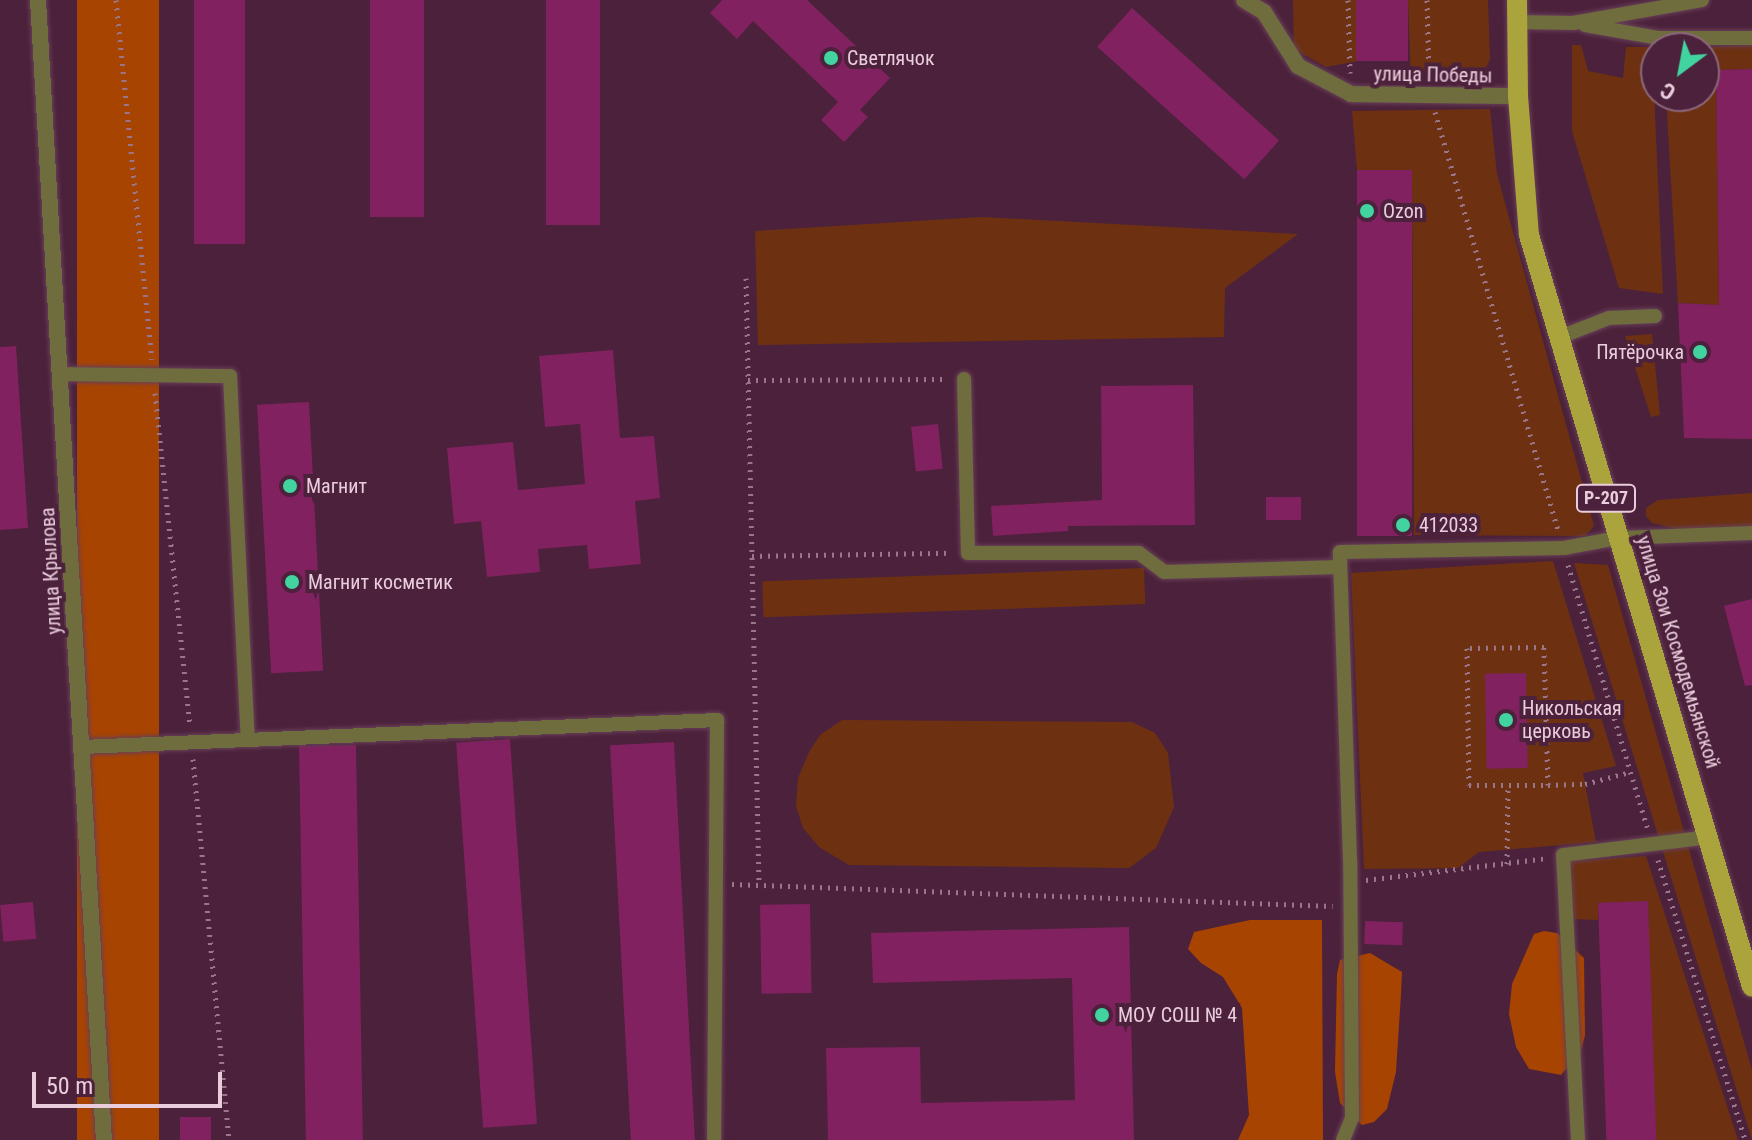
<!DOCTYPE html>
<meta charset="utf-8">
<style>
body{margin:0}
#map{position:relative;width:1752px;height:1140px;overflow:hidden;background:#4c213b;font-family:"Roboto Condensed",sans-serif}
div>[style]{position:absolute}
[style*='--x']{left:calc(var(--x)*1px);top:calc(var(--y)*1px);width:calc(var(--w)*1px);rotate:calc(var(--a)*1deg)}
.green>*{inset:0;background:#6d3112;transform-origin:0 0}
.forest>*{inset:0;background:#a84402;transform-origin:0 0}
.building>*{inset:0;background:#812160;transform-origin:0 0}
.path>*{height:5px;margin-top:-2.5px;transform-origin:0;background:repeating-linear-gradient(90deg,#9a768a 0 2px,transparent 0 8px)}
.roads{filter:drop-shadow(0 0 2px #684058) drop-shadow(0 0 2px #684058)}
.lane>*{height:14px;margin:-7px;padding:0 7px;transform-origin:7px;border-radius:7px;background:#6f6c3e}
.street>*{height:16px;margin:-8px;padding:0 8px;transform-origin:8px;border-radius:8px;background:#6f6c3e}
.primary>*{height:20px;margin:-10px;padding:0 10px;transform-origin:10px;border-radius:10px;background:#aba43c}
.dots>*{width:22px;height:22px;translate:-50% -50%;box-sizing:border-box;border:4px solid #4c213b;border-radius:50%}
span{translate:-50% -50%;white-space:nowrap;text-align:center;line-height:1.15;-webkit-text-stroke:8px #4c213b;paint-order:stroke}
.shield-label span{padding:2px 6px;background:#4c213b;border:2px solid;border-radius:6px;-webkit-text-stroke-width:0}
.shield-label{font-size:18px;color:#eacddc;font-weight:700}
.poi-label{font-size:20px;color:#eacddc}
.left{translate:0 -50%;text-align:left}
.right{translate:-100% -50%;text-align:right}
.street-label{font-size:20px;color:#eacddc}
.north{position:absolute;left:1640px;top:32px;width:80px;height:80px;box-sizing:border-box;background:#4c213b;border:2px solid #8b667b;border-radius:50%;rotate:212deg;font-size:22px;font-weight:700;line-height:32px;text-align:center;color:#eacddc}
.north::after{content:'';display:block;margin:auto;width:28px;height:36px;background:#42d4a0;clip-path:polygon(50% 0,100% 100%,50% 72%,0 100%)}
.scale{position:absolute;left:32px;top:1072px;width:190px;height:36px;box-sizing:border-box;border:4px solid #eacddc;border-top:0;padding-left:10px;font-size:24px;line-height:28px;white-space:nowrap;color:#eacddc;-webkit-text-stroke:6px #4c213b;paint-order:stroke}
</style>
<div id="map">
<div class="green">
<i style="clip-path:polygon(1293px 0,1356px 0,1358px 61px,1326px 67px,1294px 49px)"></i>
<i style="clip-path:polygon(1408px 0,1488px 0,1490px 59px,1484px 73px,1469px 79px,1411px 83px)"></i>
<i style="clip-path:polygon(1572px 45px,1581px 45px,1588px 71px,1623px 78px,1626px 47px,1652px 47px,1663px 294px,1619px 288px,1572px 131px)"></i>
<i style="clip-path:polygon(1752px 45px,1752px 69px,1716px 70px,1719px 305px,1678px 303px,1666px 96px,1704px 96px,1704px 48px,1696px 48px)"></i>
<i style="clip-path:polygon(1490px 109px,1497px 174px,1594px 526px,1585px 536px,1414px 535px,1412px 170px,1357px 170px,1352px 111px)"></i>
<i style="clip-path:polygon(982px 217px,1298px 234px,1225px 288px,1224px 337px,758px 345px,755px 231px)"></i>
<i style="clip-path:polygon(1652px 334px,1660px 415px,1651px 417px,1625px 336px)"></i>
<i style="clip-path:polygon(1752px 493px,1752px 526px,1681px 530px,1652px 523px,1646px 516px,1646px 508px,1658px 500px)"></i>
<i style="clip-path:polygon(1553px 561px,1616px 766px,1583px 773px,1596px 842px,1479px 852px,1458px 868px,1364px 869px,1351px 573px)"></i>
<i style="clip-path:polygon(1574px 563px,1608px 565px,1752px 1070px,1752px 1140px)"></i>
<i style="left:1144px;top:568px;width:36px;height:382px;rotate:88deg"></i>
<i style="clip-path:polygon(842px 720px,1132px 722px,1155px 733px,1168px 753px,1174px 807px,1156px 848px,1129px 868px,849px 865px,819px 847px,803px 828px,796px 806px,798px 778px,809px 752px,820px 735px)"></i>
<i style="clip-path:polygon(1646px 856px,1738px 1140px,1655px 1140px,1648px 902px,1598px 903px,1598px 920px,1573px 919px,1571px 861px)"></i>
</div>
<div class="forest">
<i style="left:77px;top:0;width:82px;height:1145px"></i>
<i style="clip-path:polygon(1250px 920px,1322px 920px,1323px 1140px,1238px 1140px,1249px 1115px,1242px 1008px,1223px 977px,1201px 963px,1188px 949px,1194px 932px)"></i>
<i style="clip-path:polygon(1544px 931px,1557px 933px,1584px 958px,1585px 1035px,1581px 1051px,1561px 1075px,1529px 1069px,1516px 1047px,1509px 1014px,1512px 984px,1534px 934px)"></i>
<i style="clip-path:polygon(1370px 953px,1402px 972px,1401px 994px,1396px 1072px,1387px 1109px,1374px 1122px,1362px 1125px,1340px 1103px,1335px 1072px,1337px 974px,1340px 960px)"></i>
</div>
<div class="building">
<i style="left:194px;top:0;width:51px;height:244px"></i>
<i style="left:370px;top:0;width:54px;height:217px"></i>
<i style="left:546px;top:0;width:54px;height:225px"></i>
<i style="clip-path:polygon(722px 0,807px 0,890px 78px,860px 110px,868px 117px,844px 142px,821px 120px,838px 102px,753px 21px,737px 39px,710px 13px)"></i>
<i style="left:1356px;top:0;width:52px;height:61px"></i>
<i style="left:1132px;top:8px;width:198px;height:52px;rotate:42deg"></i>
<i style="clip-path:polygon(1752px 69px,1752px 439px,1684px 438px,1678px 303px,1719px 305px,1716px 70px)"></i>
<i style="left:1357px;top:170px;width:55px;height:366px"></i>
<i style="clip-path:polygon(16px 346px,28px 528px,0 530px,0 347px)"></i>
<i style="clip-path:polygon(613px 350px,620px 438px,654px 436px,660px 498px,635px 501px,641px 564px,589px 569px,587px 545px,538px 549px,540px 572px,487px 577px,481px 521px,454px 524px,447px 448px,513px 442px,518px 490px,585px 484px,580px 424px,545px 427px,539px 356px)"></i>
<i style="clip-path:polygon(1193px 385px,1195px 525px,1068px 526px,1068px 531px,993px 536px,991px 506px,1102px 500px,1101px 386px)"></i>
<i style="left:309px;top:402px;width:269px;height:52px;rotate:87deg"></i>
<i style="left:938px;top:424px;width:45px;height:27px;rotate:84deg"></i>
<i style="left:1266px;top:497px;width:35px;height:23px"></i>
<i style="clip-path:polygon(1752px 599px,1752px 685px,1745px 686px,1724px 606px)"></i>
<i style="left:1526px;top:673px;width:95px;height:41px;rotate:89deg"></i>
<i style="left:510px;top:739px;width:386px;height:54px;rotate:86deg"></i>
<i style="left:674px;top:742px;width:399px;height:64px;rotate:87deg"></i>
<i style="left:356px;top:745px;width:395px;height:57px;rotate:89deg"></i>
<i style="left:1648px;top:901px;width:239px;height:50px;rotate:88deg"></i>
<i style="left:33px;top:902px;width:37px;height:33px;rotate:85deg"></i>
<i style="left:810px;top:904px;width:89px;height:50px;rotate:89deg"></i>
<i style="left:1365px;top:921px;width:38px;height:23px;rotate:2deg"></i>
<i style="clip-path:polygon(1129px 927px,1134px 1140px,828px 1140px,826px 1048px,920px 1047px,921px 1103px,1075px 1100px,1072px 978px,873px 983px,871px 933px)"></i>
<i style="left:180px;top:1117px;width:31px;height:23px"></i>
</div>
<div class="path">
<i style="--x:116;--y:0;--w:361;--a:84.3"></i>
<i style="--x:1348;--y:0;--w:73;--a:88.4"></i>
<i style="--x:1427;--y:0;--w:75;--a:88.5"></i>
<i style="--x:1435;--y:112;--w:438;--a:73.6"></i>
<i style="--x:746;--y:278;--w:607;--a:88.77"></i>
<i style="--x:748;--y:380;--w:199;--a:-0.3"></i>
<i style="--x:155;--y:393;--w:334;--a:84"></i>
<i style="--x:752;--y:556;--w:199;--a:-0.9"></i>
<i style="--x:1568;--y:565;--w:274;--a:73.2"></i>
<i style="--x:193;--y:759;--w:383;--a:84.6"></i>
<i style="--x:1548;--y:785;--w:138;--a:-91.7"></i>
<i style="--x:1544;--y:647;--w:77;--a:179.3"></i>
<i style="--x:1467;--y:648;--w:137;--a:89.2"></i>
<i style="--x:1469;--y:785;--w:79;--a:0"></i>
<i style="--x:1548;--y:785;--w:37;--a:-2"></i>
<i style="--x:1585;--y:784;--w:47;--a:-14.9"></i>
<i style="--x:1658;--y:860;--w:293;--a:72.7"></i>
<i style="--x:1507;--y:864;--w:79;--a:-89.3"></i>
<i style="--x:1366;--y:880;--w:182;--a:-6.9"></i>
<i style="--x:732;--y:884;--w:601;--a:2.1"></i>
</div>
<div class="roads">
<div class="lane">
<i style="--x:1518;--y:22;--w:55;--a:1"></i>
<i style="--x:1573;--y:23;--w:131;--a:-10.1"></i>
<i style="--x:1585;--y:25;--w:74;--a:10.1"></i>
<i style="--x:1658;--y:38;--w:94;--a:0"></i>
<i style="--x:1560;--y:337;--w:53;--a:-21.2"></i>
<i style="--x:1609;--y:318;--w:46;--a:-2.5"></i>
<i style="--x:60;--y:374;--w:170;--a:0.7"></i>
<i style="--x:230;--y:376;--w:364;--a:87.2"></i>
<i style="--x:964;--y:379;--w:174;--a:88.7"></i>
<i style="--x:968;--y:553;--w:171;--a:0"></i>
<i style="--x:1139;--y:553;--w:31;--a:37"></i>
<i style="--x:1164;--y:572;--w:176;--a:-1.6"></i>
<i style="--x:82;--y:747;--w:636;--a:-2.43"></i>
<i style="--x:717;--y:720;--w:420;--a:90.4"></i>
<i style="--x:1343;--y:1140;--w:24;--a:-68"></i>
<i style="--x:1352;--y:1118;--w:258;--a:-90.4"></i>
<i style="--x:1350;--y:860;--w:308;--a:-91.9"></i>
<i style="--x:1340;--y:552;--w:224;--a:-1"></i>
<i style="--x:1564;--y:548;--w:55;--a:-10.5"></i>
<i style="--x:1618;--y:538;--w:134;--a:-2.1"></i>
<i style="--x:1578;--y:1140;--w:285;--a:-93"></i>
<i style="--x:1563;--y:855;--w:147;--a:-7"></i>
</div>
<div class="street">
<i style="--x:38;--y:0;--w:1142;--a:86.69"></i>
<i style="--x:1244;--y:0;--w:23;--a:31"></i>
<i style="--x:1264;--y:12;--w:64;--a:57.8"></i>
<i style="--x:1298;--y:66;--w:60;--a:27.8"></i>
<i style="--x:1351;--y:94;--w:167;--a:0.7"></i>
</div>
<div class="primary">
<i style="--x:1517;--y:0;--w:96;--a:89.4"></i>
<i style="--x:1518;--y:96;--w:139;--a:85.5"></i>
<i style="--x:1529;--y:235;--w:784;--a:73.48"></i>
</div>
</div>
<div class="dots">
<i style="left:831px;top:58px;background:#42d4a0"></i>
<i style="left:1367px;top:211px;background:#42d4a0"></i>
<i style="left:1700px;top:352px;background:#42d4a0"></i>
<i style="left:290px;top:486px;background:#42d4a0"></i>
<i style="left:1403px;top:525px;background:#42d4a0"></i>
<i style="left:292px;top:582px;background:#42d4a0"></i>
<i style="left:1506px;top:720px;background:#42d4a0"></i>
<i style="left:1102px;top:1015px;background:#42d4a0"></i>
</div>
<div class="shield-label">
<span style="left:1606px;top:498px">Р-207</span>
</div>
<div class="poi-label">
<span class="left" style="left:847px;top:58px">Светлячок</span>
<span class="left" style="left:1383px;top:211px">Ozon</span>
<span class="right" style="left:1684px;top:352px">Пятёрочка</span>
<span class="left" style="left:306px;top:486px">Магнит</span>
<span class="left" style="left:1419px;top:525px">412033</span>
<span class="left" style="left:308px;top:582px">Магнит косметик</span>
<span class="left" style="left:1522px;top:720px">Никольская<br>церковь</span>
<span class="left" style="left:1118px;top:1015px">МОУ СОШ № 4</span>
</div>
<div class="street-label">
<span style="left:1433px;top:75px;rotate:1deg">улица Победы</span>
<span style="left:51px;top:571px;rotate:-93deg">улица Крылова</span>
<span style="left:1678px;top:652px;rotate:73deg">улица Зои Космодемьянской</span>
</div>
<div class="north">С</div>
<div class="scale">50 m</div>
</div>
